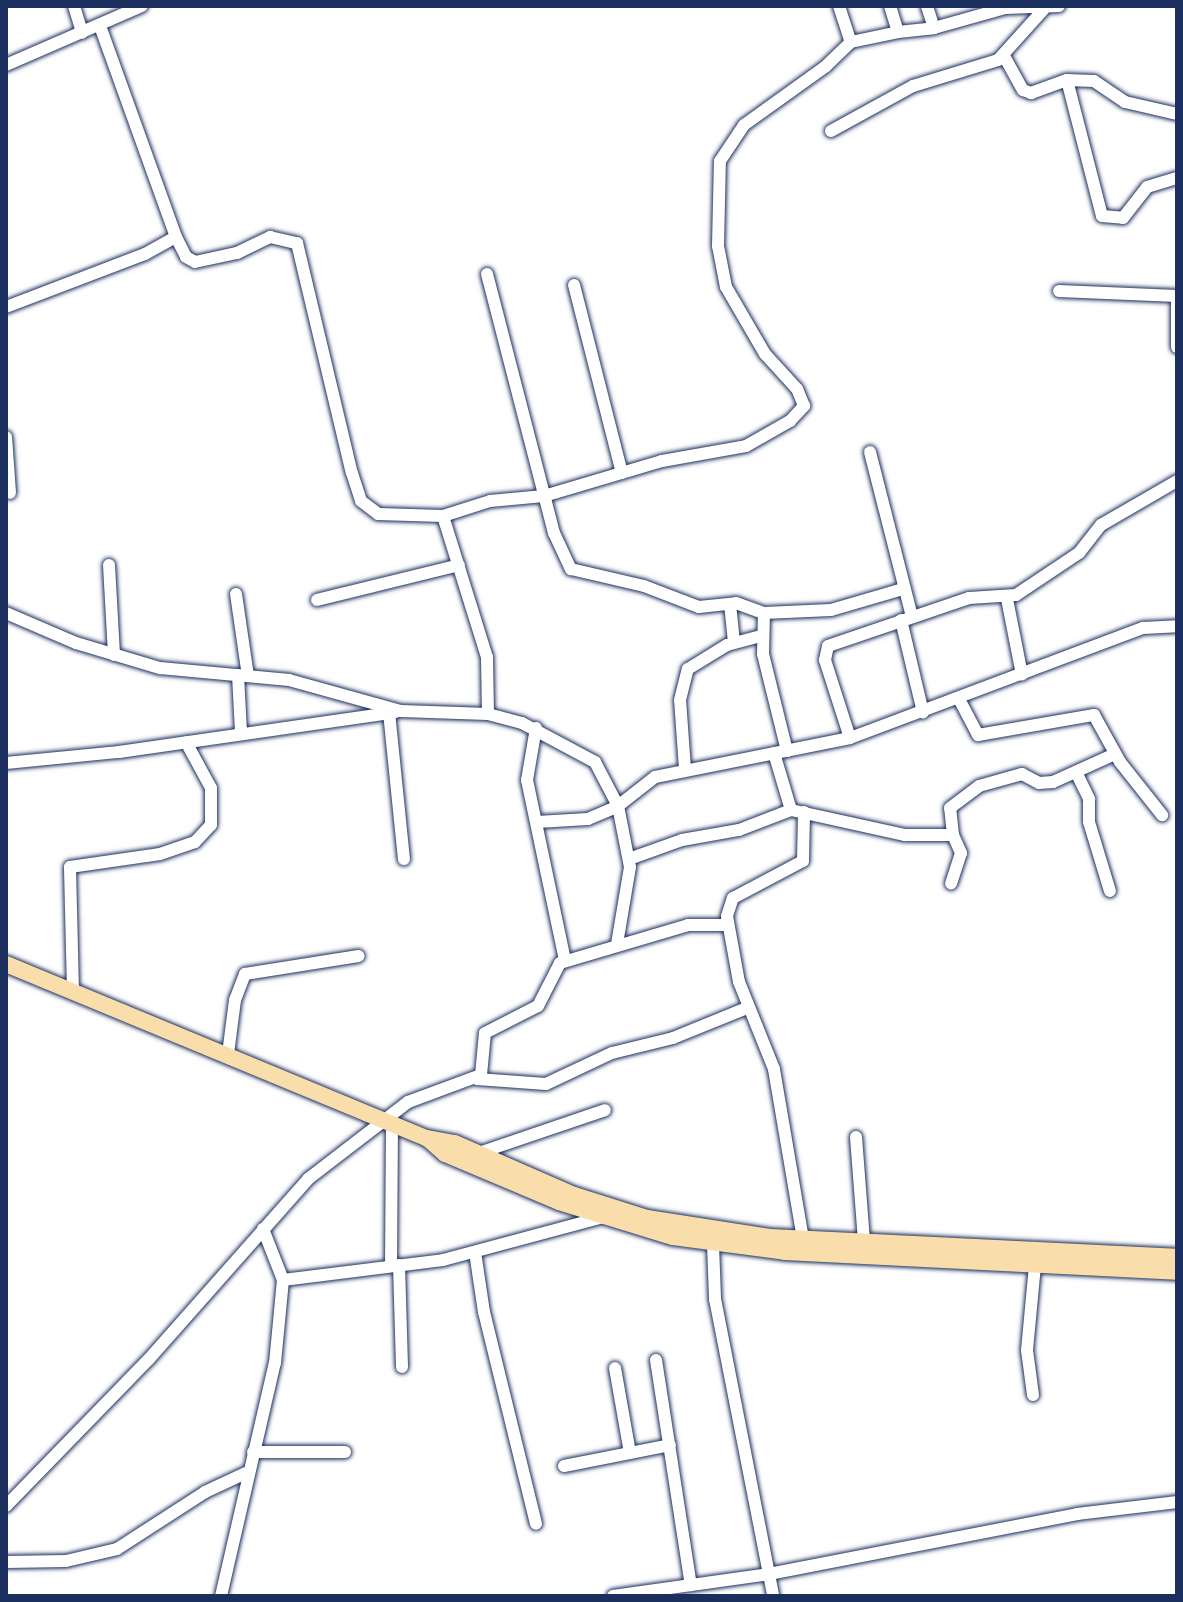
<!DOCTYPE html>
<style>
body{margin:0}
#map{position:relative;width:1183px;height:1602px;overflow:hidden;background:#fff;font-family:"Architects Daughter",sans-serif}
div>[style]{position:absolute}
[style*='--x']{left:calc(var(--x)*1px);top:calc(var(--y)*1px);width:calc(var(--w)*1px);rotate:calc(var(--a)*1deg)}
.roads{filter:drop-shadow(0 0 2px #1b2f5e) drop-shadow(0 0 2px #1b2f5e)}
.minor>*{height:12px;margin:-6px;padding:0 6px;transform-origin:6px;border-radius:6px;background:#fff}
.major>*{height:16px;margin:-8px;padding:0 8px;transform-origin:8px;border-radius:8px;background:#f9deab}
span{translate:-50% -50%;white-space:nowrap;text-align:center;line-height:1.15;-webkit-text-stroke:7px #fff;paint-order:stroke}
.frame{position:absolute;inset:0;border:8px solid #1b2f5e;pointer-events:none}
</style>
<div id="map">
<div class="roads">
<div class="minor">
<i style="--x:74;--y:6;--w:28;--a:73"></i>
<i style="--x:839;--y:6;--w:38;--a:72"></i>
<i style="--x:851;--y:42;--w:48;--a:-12"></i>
<i style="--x:890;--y:6;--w:27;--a:73"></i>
<i style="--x:898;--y:32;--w:36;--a:-6"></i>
<i style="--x:934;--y:28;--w:23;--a:-108"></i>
<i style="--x:934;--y:28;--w:74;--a:-15.7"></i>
<i style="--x:1005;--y:8;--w:54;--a:-2.1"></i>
<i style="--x:1004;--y:56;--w:39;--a:61"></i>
<i style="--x:1023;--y:90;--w:9;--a:21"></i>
<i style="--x:1031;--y:93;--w:38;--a:-20"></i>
<i style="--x:1067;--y:80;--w:140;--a:75.6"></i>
<i style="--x:1102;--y:216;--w:21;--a:5"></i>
<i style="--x:1123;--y:218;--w:39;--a:-52"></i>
<i style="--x:1147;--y:187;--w:31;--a:-17"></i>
<i style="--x:6;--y:65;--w:148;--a:-23.5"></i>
<i style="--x:1067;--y:80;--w:27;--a:2"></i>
<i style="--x:1094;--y:81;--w:37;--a:34"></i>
<i style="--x:1125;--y:102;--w:53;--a:13"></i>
<i style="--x:831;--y:131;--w:94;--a:-28.8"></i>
<i style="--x:913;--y:86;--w:89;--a:-17"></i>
<i style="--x:998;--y:60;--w:69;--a:-48"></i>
<i style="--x:176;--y:237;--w:22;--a:63"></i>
<i style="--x:186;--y:257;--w:10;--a:29"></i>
<i style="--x:195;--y:262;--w:43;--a:-12.1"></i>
<i style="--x:237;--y:253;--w:37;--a:-26"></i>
<i style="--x:270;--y:237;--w:28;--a:13"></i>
<i style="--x:297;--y:243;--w:236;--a:76.6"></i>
<i style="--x:352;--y:473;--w:29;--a:72"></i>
<i style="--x:361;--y:501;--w:21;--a:37"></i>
<i style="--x:378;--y:514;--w:65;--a:1.8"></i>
<i style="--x:443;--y:516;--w:49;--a:-17.7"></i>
<i style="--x:490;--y:501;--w:54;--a:-5.3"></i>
<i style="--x:544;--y:496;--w:123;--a:-16.5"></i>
<i style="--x:662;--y:461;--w:85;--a:-10.1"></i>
<i style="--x:746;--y:446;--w:51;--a:-29.6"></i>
<i style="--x:790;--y:421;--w:21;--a:-47"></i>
<i style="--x:804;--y:406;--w:18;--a:-112"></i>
<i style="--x:797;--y:389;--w:47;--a:-132.4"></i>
<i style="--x:765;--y:354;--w:78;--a:-120.2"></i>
<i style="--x:726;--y:287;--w:42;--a:-101"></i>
<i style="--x:718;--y:246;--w:85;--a:-88.7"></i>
<i style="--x:720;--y:161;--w:43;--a:-56.3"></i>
<i style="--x:744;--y:125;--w:101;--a:-35.7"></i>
<i style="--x:826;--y:66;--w:35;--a:-44"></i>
<i style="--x:487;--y:274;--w:268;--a:75.5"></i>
<i style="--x:554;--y:533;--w:40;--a:65"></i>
<i style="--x:571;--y:569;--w:75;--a:13.1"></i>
<i style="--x:644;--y:586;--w:59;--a:20.9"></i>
<i style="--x:699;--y:607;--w:37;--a:-6"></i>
<i style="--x:736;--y:603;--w:30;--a:20"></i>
<i style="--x:764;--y:613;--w:67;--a:-2.6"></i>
<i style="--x:831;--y:610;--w:75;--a:-16.3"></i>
<i style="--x:574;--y:285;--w:194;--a:75.7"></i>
<i style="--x:1059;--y:291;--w:118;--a:2.4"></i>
<i style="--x:1177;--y:300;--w:47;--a:90"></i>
<i style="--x:6;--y:307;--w:149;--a:-20.9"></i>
<i style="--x:145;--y:254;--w:35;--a:-29"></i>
<i style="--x:176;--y:237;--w:224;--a:-109.8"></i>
<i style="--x:6;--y:437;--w:56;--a:85.9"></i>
<i style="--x:870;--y:452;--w:170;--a:75.7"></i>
<i style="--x:443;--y:516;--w:148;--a:72.7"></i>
<i style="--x:487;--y:657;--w:57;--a:89"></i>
<i style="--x:109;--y:565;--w:90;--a:86.8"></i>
<i style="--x:236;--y:594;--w:83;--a:81.7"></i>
<i style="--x:1007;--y:599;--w:77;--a:78.8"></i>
<i style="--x:317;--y:600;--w:146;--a:-13.8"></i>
<i style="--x:730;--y:604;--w:38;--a:84"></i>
<i style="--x:6;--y:613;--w:76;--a:23.2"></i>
<i style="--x:76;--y:643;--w:88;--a:16.6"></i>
<i style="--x:160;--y:668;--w:130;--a:5.3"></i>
<i style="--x:289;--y:680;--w:116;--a:15.5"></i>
<i style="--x:401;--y:711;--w:87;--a:2"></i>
<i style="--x:488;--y:714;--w:35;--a:15"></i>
<i style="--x:522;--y:723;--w:83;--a:28.1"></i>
<i style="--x:595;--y:762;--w:50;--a:62.4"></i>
<i style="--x:618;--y:806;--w:47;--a:-38.1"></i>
<i style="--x:655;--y:777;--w:199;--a:-11.3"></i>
<i style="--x:850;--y:738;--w:313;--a:-20.6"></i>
<i style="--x:1143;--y:628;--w:34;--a:-3"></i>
<i style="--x:764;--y:613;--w:41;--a:91.4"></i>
<i style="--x:763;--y:654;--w:100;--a:76.1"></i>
<i style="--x:901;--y:620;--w:95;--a:76.6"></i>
<i style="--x:238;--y:675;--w:57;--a:87"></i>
<i style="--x:959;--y:699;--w:41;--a:62.2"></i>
<i style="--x:978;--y:735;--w:118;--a:-9.8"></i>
<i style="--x:1094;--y:715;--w:54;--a:61"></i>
<i style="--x:1120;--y:762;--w:68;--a:51.6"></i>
<i style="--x:389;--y:712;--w:148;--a:84.2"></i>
<i style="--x:536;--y:728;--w:53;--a:99.8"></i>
<i style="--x:527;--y:780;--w:185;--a:78.1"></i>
<i style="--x:850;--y:738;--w:82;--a:-107.8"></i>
<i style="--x:825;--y:660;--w:14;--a:-78"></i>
<i style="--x:828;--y:646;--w:149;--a:-18.8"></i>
<i style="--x:969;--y:598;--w:47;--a:-3.7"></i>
<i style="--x:1016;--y:595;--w:76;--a:-33.7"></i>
<i style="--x:1079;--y:553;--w:36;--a:-52"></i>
<i style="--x:1101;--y:525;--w:88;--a:-30.1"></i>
<i style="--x:774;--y:753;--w:59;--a:73.4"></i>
<i style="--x:6;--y:763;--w:114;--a:-5.6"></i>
<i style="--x:119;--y:752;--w:279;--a:-8.2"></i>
<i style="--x:685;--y:769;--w:69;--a:-94.1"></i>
<i style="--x:680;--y:700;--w:32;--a:-76"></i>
<i style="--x:688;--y:669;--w:46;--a:-31.6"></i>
<i style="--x:727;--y:645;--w:35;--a:-15"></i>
<i style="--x:1076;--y:772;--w:30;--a:64"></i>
<i style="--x:1089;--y:799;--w:23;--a:90"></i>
<i style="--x:1089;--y:822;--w:72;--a:73.1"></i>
<i style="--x:537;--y:822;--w:51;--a:-3.4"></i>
<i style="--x:588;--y:819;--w:33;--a:-23"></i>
<i style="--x:618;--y:806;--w:62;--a:78.9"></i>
<i style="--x:630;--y:867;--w:78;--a:99.6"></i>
<i style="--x:953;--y:835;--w:27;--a:-96"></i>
<i style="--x:950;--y:808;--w:36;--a:-37"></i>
<i style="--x:979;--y:786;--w:45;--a:-15.6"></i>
<i style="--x:1022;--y:774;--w:19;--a:28"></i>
<i style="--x:1039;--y:783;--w:14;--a:-4"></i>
<i style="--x:1053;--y:782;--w:68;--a:-24.3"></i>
<i style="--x:629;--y:859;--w:56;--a:-19.7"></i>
<i style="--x:682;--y:840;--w:58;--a:-10"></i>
<i style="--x:739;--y:830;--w:56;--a:-21"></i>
<i style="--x:791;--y:810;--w:117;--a:12.4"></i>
<i style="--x:905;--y:835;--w:48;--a:0"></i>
<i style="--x:953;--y:835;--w:20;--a:66"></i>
<i style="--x:961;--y:853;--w:32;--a:108"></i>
<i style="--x:73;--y:991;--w:124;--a:-91.4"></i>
<i style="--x:70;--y:867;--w:91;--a:-8.2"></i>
<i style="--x:160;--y:854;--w:37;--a:-19"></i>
<i style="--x:195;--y:842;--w:23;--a:-47"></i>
<i style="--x:211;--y:825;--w:37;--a:-90"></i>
<i style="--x:211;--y:788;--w:52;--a:-118.5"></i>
<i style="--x:228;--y:1054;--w:54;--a:-82.6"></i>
<i style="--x:235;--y:1000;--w:28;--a:-69"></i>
<i style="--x:245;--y:974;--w:115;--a:-9"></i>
<i style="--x:477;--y:1079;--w:69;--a:4.1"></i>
<i style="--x:546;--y:1084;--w:73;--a:-25.2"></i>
<i style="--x:612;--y:1053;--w:63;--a:-13.8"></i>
<i style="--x:673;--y:1038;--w:80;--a:-22.1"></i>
<i style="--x:856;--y:1137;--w:105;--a:85.6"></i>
<i style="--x:479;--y:1153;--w:133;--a:-18.8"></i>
<i style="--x:803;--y:1239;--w:172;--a:-99.7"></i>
<i style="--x:774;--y:1069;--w:94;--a:-111.9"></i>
<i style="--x:739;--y:982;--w:67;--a:-100.3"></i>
<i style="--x:727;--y:916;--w:19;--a:-72"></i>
<i style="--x:733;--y:898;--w:79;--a:-27.9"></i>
<i style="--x:803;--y:861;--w:49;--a:-88.8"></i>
<i style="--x:713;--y:1244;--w:55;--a:87.9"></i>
<i style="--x:715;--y:1299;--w:303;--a:78.9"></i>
<i style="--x:475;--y:1252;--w:61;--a:81.5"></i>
<i style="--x:484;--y:1312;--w:218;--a:76.2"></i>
<i style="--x:399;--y:1265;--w:102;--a:88.3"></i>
<i style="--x:391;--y:1266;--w:141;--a:-89.6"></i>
<i style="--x:283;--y:1280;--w:161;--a:-7.1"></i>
<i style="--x:443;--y:1260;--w:166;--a:-15"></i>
<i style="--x:656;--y:1360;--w:228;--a:81.2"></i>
<i style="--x:615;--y:1368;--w:86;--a:80"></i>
<i style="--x:1033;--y:1395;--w:45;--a:-97.6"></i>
<i style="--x:1027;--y:1350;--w:84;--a:-84.6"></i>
<i style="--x:253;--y:1452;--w:92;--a:0"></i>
<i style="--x:564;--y:1466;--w:108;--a:-11.2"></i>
<i style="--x:6;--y:1506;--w:205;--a:-45.8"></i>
<i style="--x:149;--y:1359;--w:240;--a:-48.5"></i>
<i style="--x:308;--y:1179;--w:126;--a:-37.6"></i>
<i style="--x:408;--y:1102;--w:78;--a:-20.3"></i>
<i style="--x:481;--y:1075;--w:42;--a:-84.6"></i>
<i style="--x:485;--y:1033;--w:59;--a:-27"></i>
<i style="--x:538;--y:1006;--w:48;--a:-62.9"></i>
<i style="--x:560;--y:963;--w:134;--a:-16.5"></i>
<i style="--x:688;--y:925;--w:40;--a:0"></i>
<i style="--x:6;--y:1562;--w:60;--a:-1"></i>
<i style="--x:66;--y:1561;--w:52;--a:-13.2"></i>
<i style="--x:117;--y:1549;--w:105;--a:-32.9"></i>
<i style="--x:205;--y:1492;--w:45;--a:-24.9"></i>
<i style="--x:221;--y:1596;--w:239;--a:-77"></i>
<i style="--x:275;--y:1363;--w:83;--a:-84.5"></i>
<i style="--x:283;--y:1280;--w:55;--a:-111.4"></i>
<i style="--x:613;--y:1596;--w:158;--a:-8"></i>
<i style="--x:769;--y:1574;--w:314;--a:-11"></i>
<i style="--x:1077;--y:1514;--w:101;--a:-6.8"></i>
</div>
<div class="major">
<i style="--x:6;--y:964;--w:455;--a:22.5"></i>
<i style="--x:426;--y:1138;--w:29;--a:10"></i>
<i style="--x:455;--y:1143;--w:130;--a:23.6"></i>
<i style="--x:574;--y:1195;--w:77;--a:17.5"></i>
<i style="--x:647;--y:1218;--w:124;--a:8.8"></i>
<i style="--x:770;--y:1237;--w:407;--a:2.8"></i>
<i style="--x:428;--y:1139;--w:23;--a:41"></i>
<i style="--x:445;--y:1154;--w:124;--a:22.8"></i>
<i style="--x:559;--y:1202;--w:119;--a:17.1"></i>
<i style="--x:673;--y:1237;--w:113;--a:7.6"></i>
<i style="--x:785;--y:1252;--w:393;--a:2.9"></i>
</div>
</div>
<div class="frame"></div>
</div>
